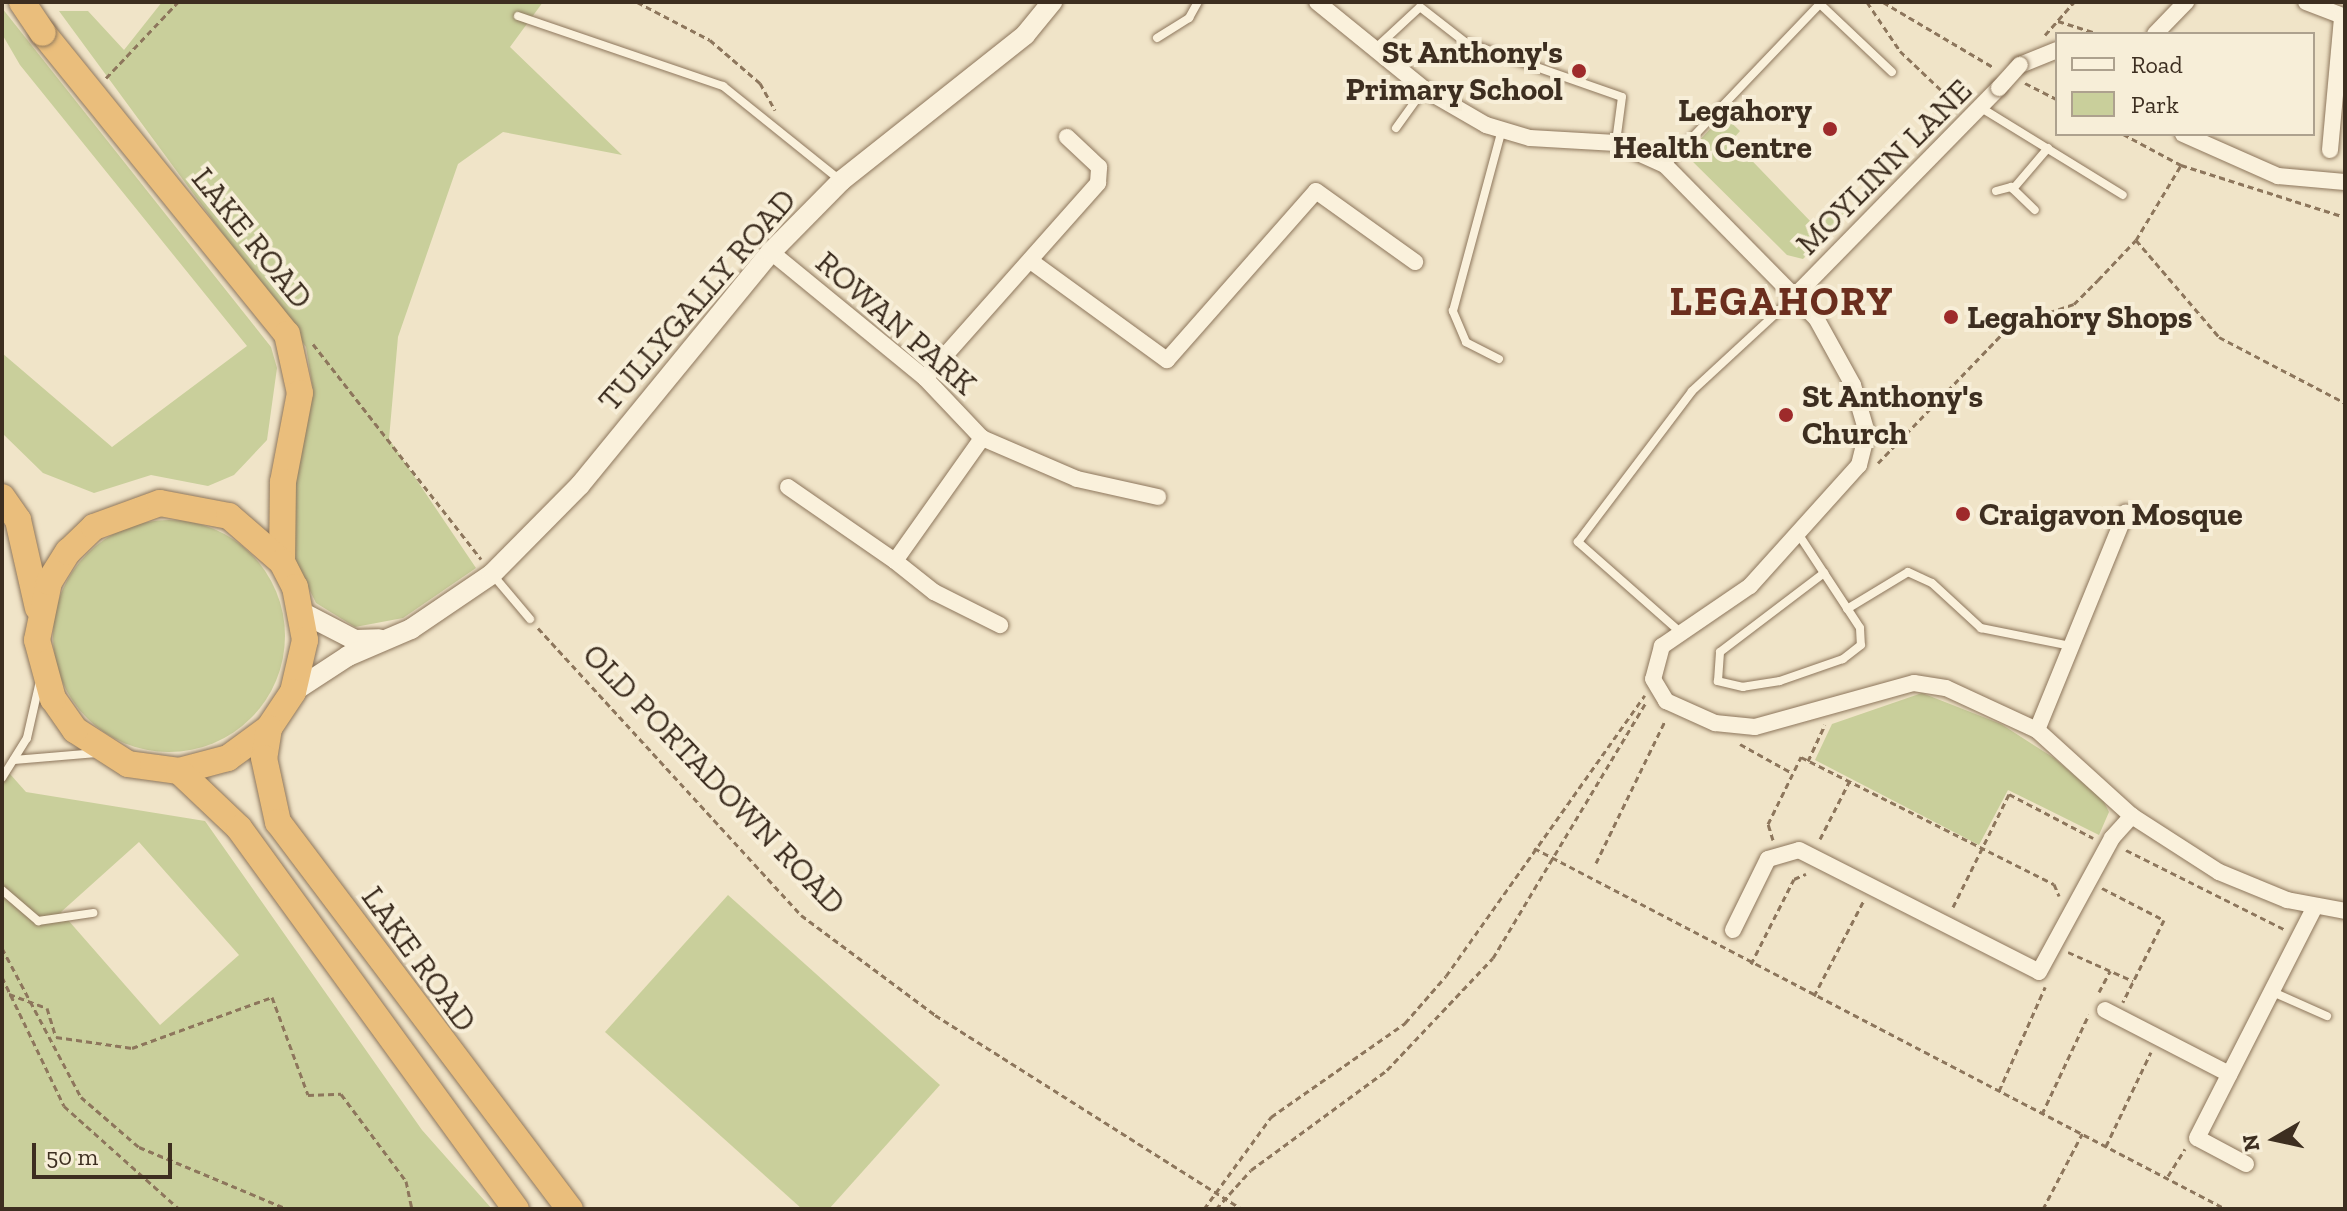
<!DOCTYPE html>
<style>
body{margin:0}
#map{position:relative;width:2347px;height:1211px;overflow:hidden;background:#f0e4c8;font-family:"Zilla Slab",serif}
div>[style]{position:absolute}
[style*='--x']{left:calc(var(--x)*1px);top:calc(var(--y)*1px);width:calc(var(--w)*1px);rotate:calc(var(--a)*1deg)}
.green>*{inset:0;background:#c9cf9b}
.round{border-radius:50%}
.path>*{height:3px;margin-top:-1.5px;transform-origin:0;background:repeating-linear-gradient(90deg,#8d765c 0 6px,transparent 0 10px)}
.roads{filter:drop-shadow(0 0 2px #8d765c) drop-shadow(0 0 2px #8d765c)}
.service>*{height:8px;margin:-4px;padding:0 4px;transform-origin:4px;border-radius:4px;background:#faf1dc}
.minor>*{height:16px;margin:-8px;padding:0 8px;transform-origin:8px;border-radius:8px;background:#faf1dc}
.tertiary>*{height:20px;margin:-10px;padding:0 10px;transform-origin:10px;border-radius:10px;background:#faf1dc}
.trunk>*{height:26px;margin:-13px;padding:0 13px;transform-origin:13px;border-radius:13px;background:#eabe7c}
.bridges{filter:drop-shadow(0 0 2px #8d765c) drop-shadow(0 0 2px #8d765c)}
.minor-bridge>*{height:16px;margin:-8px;padding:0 8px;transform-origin:8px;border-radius:8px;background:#faf1dc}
.trunk-bridge>*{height:26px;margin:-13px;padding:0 13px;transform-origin:13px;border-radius:13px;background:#eabe7c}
.dots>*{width:22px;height:22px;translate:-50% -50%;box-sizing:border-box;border:4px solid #f7eed8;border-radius:50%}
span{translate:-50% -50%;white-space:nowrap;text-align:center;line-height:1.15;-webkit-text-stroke:8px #f7eed8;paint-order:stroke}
.poi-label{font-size:32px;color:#3d2e20;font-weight:700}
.right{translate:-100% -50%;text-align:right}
.left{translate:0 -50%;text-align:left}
.street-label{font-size:32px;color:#3d2e20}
.district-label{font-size:40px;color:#6b2e1e;font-weight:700;letter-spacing:2px}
.frame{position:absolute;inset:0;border:4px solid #3d2e20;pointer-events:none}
.legend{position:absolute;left:2055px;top:32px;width:260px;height:104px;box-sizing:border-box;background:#f7eed8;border:2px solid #ada18e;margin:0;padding:10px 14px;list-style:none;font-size:24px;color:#3d2e20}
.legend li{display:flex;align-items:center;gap:16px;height:40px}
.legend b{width:40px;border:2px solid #ada18e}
.north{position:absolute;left:2235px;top:1099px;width:80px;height:80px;-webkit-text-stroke:6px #f7eed8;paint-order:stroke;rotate:261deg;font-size:22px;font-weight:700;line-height:32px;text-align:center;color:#3d2e20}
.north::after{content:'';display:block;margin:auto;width:28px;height:36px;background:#3d2e20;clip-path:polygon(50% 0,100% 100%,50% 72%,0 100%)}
.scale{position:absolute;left:32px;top:1143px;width:140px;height:36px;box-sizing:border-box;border:4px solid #3d2e20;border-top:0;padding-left:10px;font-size:24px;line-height:28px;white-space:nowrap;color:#3d2e20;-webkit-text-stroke:6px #f7eed8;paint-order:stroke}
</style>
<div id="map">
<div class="green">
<i style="clip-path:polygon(162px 2px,543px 2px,510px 47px,622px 155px,503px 132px,458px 164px,398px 337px,389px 439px,476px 568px,403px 618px,355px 627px,316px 603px,290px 550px,292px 487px,313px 390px,306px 347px,59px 11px,88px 11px,124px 50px)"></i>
<i style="clip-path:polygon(2px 8px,271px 347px,277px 368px,267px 440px,234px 475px,208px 486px,151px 475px,94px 493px,43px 473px,2px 433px,2px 353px,112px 447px,247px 346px,20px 65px,2px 34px)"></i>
<i style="clip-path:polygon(1723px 115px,1740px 131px,1732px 140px,1813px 224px,1837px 203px,1846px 215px,1803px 259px,1787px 255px,1686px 155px)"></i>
<i class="round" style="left:53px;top:520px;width:232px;height:232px"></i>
<i style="clip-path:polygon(1922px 693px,2001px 724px,2054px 758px,2103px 800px,2109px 812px,2099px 835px,2008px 790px,1979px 845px,1815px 760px,1832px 724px)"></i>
<i style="clip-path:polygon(evenodd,2px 765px,26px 792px,205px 821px,422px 1130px,492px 1209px,2px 1209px,2px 765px,139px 842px,239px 955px,160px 1025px,61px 912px,139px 842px)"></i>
<i style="clip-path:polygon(728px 895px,940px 1085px,829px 1209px,802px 1209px,605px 1032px)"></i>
</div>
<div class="path">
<i style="--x:637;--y:2;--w:82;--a:27.5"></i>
<i style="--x:710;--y:40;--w:66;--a:40.7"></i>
<i style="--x:760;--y:83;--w:31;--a:61"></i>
<i style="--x:1867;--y:2;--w:59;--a:56"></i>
<i style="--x:1900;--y:51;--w:80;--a:43.5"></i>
<i style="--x:1883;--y:2;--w:128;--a:30.6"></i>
<i style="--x:2058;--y:21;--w:43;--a:17.6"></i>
<i style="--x:2045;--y:35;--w:44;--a:-48.7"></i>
<i style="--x:106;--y:78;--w:105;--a:-46.5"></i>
<i style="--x:2025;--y:83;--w:36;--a:27"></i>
<i style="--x:2123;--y:134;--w:66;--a:28.1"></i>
<i style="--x:2181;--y:165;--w:172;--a:17.6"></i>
<i style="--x:2136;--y:240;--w:128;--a:49.4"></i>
<i style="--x:2219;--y:337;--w:142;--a:27.6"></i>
<i style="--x:313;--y:344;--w:273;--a:52"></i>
<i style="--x:1878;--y:463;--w:192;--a:-46.1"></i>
<i style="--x:2011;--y:325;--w:66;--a:-18.4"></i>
<i style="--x:2074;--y:304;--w:34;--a:-45"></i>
<i style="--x:2098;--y:280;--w:55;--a:-46.5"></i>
<i style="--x:2136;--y:240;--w:87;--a:-59"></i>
<i style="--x:538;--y:628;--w:389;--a:47.5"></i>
<i style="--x:801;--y:915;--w:167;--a:36.7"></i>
<i style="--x:935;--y:1015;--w:363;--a:32.3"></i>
<i style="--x:1740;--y:744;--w:60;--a:29.1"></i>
<i style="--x:1808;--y:761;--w:40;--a:-65"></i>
<i style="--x:1820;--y:839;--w:64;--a:-63"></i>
<i style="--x:1773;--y:840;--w:17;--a:-107"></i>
<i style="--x:1768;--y:824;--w:75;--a:-63.8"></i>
<i style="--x:1801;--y:757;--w:283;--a:26.7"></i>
<i style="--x:2054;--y:884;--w:13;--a:67"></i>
<i style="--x:1534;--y:848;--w:781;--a:27.55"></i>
<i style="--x:2126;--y:850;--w:177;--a:26.6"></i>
<i style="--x:1596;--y:863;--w:158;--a:-64.1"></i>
<i style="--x:2102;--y:888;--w:70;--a:27.3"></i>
<i style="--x:2164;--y:920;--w:92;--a:116.6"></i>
<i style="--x:1953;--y:907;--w:126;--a:-63.6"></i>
<i style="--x:2009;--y:794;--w:95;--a:27.6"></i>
<i style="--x:2;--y:948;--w:169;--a:62.1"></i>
<i style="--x:81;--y:1097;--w:77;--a:40.8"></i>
<i style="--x:139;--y:1147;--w:160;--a:22.7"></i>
<i style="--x:2068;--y:952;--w:71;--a:24"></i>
<i style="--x:1751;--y:964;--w:95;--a:-63.2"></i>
<i style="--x:1794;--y:879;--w:13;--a:-23"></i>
<i style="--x:2;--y:977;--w:143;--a:64.3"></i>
<i style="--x:64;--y:1106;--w:154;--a:41.8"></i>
<i style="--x:2099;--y:992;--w:24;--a:-62"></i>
<i style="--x:9;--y:994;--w:40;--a:20.2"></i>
<i style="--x:47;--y:1008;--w:30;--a:73"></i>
<i style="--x:56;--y:1037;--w:77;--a:8.2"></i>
<i style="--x:132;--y:1048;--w:149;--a:-20"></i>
<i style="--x:272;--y:997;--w:104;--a:69.8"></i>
<i style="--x:308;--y:1095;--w:33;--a:-2"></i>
<i style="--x:341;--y:1094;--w:109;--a:53.2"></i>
<i style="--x:406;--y:1181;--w:29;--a:78"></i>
<i style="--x:1814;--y:996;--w:108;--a:-62.5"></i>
<i style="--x:1999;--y:1091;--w:114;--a:-66.1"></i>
<i style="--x:2042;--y:1114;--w:110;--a:-64.8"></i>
<i style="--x:2106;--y:1146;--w:104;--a:-64.4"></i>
<i style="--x:2168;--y:1176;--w:32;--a:-58"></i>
<i style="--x:1204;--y:1209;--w:114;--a:-53.9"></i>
<i style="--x:1271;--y:1117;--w:164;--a:-35"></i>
<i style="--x:1405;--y:1023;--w:62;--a:-48.9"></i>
<i style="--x:1446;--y:976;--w:344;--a:-54.7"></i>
<i style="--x:1216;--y:1209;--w:52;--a:-48.1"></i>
<i style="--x:1251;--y:1170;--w:169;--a:-36.3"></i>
<i style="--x:1387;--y:1070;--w:154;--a:-46.6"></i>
<i style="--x:1493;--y:958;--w:298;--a:-59.1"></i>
<i style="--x:2043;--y:1209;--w:85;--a:-62.5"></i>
</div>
<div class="roads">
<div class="service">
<i style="--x:518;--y:16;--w:217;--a:18.9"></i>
<i style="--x:723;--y:86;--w:151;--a:38.8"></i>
<i style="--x:1157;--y:38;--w:38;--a:-32"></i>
<i style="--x:1189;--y:18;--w:18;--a:-61"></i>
<i style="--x:1378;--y:46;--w:57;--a:-42.9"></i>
<i style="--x:1420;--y:7;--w:57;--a:37.9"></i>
<i style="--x:1465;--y:42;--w:166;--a:19.3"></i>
<i style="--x:1622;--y:97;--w:45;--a:97.6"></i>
<i style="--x:1983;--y:109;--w:164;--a:31.6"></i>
<i style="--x:1396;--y:128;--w:48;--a:-54.3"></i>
<i style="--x:1666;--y:165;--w:223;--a:-46.3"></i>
<i style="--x:1820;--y:4;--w:99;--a:43.4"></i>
<i style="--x:2013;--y:189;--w:54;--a:-49.5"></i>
<i style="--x:1996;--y:191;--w:16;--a:-15"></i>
<i style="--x:2011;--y:187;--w:33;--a:44"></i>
<i style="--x:1499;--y:359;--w:37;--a:-153"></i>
<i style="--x:1466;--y:342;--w:34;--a:-113"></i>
<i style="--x:1453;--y:311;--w:188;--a:-74.9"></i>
<i style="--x:1799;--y:535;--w:111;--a:56.7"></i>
<i style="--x:1860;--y:628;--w:17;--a:87"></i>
<i style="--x:1861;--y:645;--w:23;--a:142"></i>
<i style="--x:1843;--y:659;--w:67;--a:160.8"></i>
<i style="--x:1780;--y:681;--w:37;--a:171"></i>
<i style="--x:1743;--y:687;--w:26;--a:-167"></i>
<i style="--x:1718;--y:681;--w:29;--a:-86"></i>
<i style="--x:1720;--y:652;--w:131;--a:-37.2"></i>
<i style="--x:492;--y:574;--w:59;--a:49.8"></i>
<i style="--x:1847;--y:609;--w:71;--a:-31.2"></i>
<i style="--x:1908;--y:572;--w:26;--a:25"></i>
<i style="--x:1932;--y:583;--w:67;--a:42.6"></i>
<i style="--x:1981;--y:628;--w:92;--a:11.3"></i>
<i style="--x:1679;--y:631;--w:135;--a:-138.6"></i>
<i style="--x:1578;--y:542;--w:189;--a:-52.9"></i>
<i style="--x:1692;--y:391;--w:139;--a:-42.7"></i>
<i style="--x:14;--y:760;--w:83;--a:-4.8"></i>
<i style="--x:2;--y:778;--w:47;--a:-58"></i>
<i style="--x:27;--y:738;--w:54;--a:-77.2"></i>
<i style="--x:2;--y:890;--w:48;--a:40.7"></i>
<i style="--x:38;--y:921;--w:56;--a:-8.3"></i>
<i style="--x:2275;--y:993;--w:57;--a:23.9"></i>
</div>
<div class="minor">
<i style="--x:1317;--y:2;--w:138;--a:39.1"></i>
<i style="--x:1424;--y:89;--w:72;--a:30.1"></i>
<i style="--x:1486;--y:125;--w:46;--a:16.5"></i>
<i style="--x:1530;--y:138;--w:86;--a:3.3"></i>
<i style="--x:1616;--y:143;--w:54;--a:24.2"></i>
<i style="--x:1665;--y:165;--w:215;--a:45.4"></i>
<i style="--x:1816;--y:318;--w:77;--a:61.1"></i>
<i style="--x:1853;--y:385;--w:50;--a:73.7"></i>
<i style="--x:1867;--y:433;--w:33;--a:104"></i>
<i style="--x:1859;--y:465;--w:163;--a:132"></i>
<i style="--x:1750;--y:586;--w:107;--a:145.7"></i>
<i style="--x:1662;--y:646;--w:34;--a:105"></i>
<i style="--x:1653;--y:679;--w:26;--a:59"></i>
<i style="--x:1666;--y:701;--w:54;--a:24.2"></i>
<i style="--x:1715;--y:723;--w:40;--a:5.7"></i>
<i style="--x:1755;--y:727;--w:165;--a:-15.5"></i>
<i style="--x:1914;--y:683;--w:32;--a:9"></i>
<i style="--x:1946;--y:688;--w:100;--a:24.8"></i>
<i style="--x:2037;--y:730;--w:128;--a:42.2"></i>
<i style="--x:2132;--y:816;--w:103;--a:32.8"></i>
<i style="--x:2219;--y:872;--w:74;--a:22.4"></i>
<i style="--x:2287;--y:900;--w:59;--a:10.7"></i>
<i style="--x:2306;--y:2;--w:42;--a:21"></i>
<i style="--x:2155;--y:34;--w:45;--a:-45.9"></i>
<i style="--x:2020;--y:65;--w:40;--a:-22"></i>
<i style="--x:2183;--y:134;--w:104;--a:23.9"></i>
<i style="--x:2278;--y:176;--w:67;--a:5.1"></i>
<i style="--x:2330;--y:150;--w:134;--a:-84.8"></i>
<i style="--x:771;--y:252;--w:199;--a:39.3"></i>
<i style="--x:925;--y:378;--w:83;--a:46.5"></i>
<i style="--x:982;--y:438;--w:103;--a:23.3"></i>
<i style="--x:1077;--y:479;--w:83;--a:12.5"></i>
<i style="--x:1032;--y:262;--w:167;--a:36"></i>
<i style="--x:1167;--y:360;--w:225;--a:-48.6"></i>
<i style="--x:1316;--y:191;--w:122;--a:35.6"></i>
<i style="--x:1794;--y:297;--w:293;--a:-45.6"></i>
<i style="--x:925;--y:378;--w:261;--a:-48.4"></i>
<i style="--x:1098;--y:183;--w:16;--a:-86"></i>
<i style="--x:1099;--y:167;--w:44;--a:-136.8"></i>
<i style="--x:788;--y:487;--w:130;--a:34.7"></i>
<i style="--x:895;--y:561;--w:151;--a:-54.7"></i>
<i style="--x:895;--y:561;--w:50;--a:38.5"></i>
<i style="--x:934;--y:592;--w:74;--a:26.6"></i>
<i style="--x:2037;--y:730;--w:235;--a:-67.8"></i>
<i style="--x:1733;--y:930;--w:79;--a:-63.8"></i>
<i style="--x:1768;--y:859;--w:32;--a:-16"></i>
<i style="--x:1799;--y:850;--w:269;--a:26.9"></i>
<i style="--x:2039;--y:972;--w:153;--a:-61.4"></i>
<i style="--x:2112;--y:838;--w:30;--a:-48"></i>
<i style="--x:2105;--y:1010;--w:140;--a:27.3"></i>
<i style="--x:2246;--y:1164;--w:55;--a:-152"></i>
<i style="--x:2197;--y:1138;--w:258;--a:-63"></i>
</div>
<div class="tertiary">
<i style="--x:303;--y:613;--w:59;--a:27.4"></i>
<i style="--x:355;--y:640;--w:24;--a:-2"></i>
<i style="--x:293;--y:692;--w:66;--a:-33.2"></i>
<i style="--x:348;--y:656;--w:69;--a:-23.2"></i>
<i style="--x:411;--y:629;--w:98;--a:-34.2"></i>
<i style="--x:492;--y:574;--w:125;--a:-45.3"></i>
<i style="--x:580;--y:485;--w:301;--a:-50.7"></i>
<i style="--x:771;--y:252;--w:100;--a:-45.4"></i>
<i style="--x:841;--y:181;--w:235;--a:-38.4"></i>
<i style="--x:1025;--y:35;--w:43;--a:-50.7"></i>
</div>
<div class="trunk">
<i style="--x:43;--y:33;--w:387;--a:51"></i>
<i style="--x:287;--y:334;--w:60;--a:77.6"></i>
<i style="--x:300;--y:393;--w:91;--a:100.8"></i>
<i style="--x:283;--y:482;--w:80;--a:90.7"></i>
<i style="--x:2;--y:497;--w:28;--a:55"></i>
<i style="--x:18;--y:520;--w:90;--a:77.2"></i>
<i style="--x:269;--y:728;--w:51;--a:143.8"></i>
<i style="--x:228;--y:758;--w:51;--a:165.1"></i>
<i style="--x:179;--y:771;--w:51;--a:-172.2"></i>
<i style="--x:128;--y:764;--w:63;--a:-147.3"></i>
<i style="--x:75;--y:730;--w:38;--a:-125"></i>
<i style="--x:53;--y:699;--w:61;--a:-105.2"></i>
<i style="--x:37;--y:640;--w:59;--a:-78.3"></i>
<i style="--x:49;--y:582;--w:36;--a:-58"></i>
<i style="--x:68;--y:552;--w:36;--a:-44"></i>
<i style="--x:94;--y:527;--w:70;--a:-20"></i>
<i style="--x:160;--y:503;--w:70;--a:10.7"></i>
<i style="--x:229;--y:516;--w:70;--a:41"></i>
<i style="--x:282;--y:562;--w:28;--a:63"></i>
<i style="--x:295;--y:587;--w:54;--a:79.3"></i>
<i style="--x:305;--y:640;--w:53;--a:103"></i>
<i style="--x:293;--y:692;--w:43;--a:123.7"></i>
<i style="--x:269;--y:728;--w:30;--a:99"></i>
<i style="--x:264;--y:758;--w:66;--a:77.7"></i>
<i style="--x:278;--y:822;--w:485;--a:53"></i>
<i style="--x:179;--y:771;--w:83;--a:43.5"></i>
<i style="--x:239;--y:828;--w:471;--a:54"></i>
</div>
</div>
<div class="bridges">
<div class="minor-bridge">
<i style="--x:1999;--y:88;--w:31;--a:-48"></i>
</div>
<div class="trunk-bridge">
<i style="--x:22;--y:2;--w:37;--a:56"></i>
</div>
</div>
<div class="dots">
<i style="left:1579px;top:71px;background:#9e2a2b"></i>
<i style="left:1830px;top:129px;background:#9e2a2b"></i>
<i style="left:1951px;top:317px;background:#9e2a2b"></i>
<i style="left:1786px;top:415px;background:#9e2a2b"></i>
<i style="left:1963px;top:514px;background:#9e2a2b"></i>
</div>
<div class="poi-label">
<span class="right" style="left:1563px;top:71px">St Anthony's<br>Primary School</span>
<span class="right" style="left:1812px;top:129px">Legahory<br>Health Centre</span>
<span class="left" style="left:1967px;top:317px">Legahory Shops</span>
<span class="left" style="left:1802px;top:415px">St Anthony's<br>Church</span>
<span class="left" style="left:1979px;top:514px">Craigavon Mosque</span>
</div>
<div class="street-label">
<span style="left:1884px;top:167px;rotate:-45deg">MOYLINN LANE</span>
<span style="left:252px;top:238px;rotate:51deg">LAKE ROAD</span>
<span style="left:697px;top:300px;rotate:-49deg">TULLYGALLY ROAD</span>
<span style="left:896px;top:323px;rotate:41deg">ROWAN PARK</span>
<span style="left:714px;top:779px;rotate:46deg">OLD PORTADOWN ROAD</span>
<span style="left:419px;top:959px;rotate:54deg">LAKE ROAD</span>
</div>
<div class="district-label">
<span style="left:1782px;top:301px">LEGAHORY</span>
</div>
<div class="frame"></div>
<ul class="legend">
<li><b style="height:10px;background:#faf1dc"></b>Road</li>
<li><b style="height:22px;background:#c9cf9b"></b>Park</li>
</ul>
<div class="north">N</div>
<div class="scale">50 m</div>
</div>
